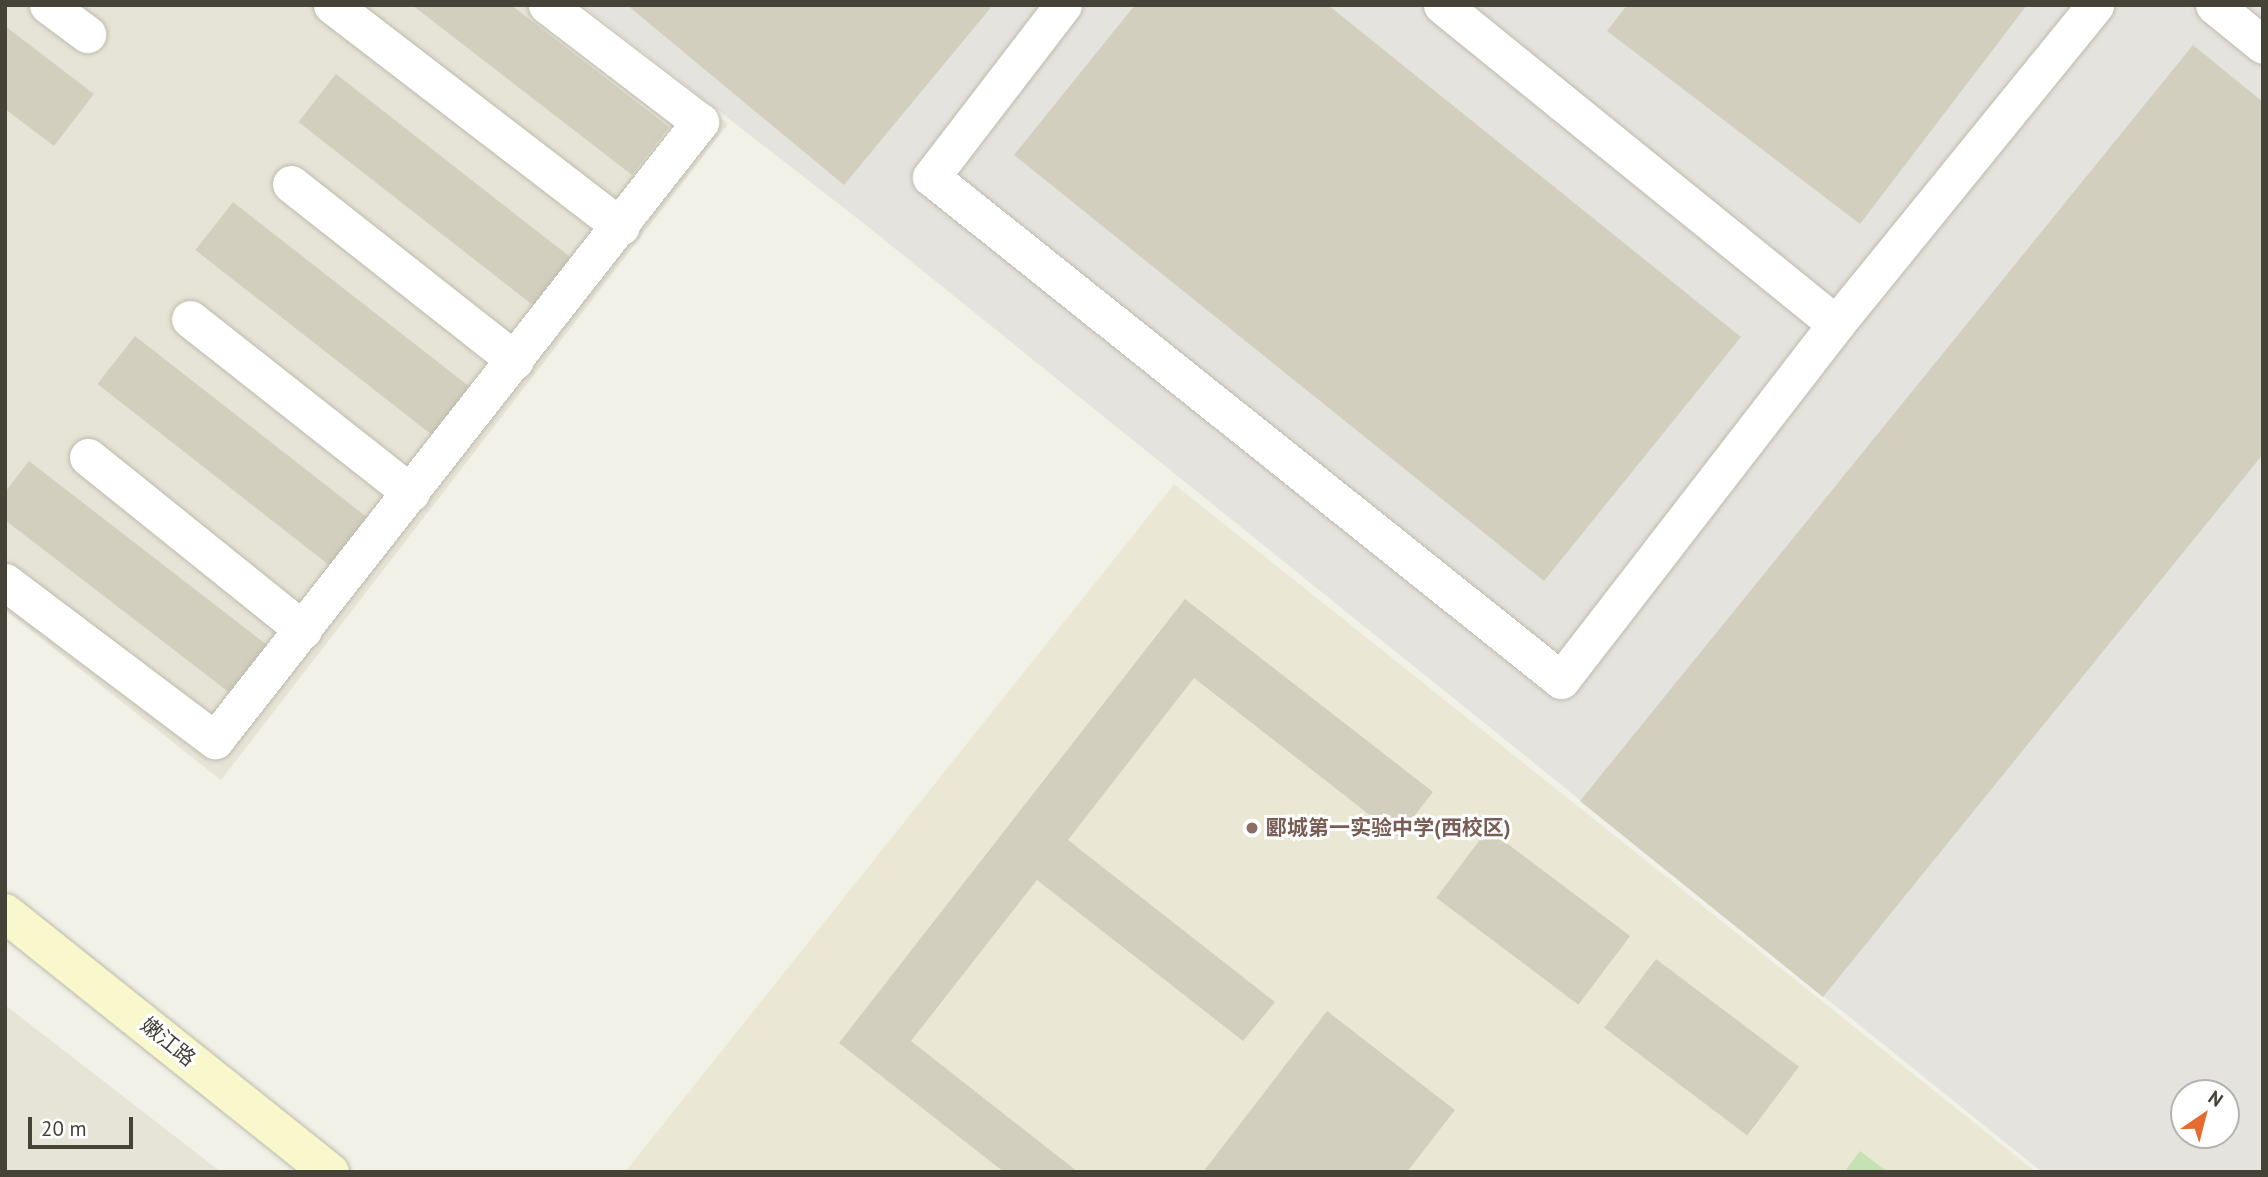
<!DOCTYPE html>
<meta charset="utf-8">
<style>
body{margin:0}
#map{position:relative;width:2268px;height:1177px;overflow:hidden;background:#f2f1e8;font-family:"PT Sans","Noto Sans SC",sans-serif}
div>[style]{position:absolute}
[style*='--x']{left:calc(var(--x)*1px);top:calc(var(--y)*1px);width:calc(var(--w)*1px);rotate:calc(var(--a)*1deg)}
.residential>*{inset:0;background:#e6e4d7}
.industrial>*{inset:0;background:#e5e3dd}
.education>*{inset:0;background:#eae8d4}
.green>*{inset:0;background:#c5e2b5}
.building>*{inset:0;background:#d3cfbf;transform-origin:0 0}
.roads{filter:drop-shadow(0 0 2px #bdbaac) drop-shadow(0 0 2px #bdbaac)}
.street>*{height:37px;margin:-18.5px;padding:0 18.5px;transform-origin:18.5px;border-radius:18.5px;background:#fff}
.secondary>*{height:38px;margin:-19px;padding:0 19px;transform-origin:19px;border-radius:19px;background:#f9f7cc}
.dots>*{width:19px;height:19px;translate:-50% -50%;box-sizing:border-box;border:4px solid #fff;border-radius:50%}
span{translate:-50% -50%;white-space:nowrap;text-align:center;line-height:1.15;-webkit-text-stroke:6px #fff;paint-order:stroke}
.education-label{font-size:21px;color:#785e54;font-weight:700}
.left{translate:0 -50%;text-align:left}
.street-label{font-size:21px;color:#454238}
.frame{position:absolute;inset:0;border:7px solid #454238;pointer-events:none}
.north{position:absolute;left:2170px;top:1079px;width:70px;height:70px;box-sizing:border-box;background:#fff;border:2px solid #b5b3af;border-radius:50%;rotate:35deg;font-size:19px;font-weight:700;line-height:28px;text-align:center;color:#454238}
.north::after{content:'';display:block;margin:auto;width:24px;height:32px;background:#e46c2e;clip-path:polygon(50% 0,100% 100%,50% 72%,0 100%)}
.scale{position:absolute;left:28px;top:1117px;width:105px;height:32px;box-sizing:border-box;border:4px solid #454238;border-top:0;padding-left:9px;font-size:21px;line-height:24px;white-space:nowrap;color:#454238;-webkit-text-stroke:5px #fff;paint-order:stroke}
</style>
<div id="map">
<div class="residential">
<i style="clip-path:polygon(5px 5px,572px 5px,728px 124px,221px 780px,5px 610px)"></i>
<i style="clip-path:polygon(5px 1005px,221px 1172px,5px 1172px)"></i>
</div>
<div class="industrial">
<i style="clip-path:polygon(evenodd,582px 5px,2263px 5px,2263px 1172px,2042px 1172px,862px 222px,582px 5px,2184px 1093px,2226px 1093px,2226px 1135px,2184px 1135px,2184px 1093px)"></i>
</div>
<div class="education">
<i style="clip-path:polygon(1174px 484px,2036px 1172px,625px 1172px)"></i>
</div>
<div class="green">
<i style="clip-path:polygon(1860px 1151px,1888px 1172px,1844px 1172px)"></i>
</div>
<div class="building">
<i style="clip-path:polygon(412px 5px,511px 5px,669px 127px,632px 175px)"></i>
<i style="clip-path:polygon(627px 5px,993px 5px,844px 185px)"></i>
<i style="clip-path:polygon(1135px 5px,1328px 5px,1741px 337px,1544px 581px,1014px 155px)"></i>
<i style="clip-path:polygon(1627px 5px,2027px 5px,1860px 224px,1607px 31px)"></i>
<i style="clip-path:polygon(5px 26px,94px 94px,54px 146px,5px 109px)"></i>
<i style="clip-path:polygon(2193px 45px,2263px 102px,2263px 454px,1823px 997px,1580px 801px)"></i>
<i style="left:336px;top:74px;width:300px;height:61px;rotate:38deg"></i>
<i style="left:233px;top:202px;width:301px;height:61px;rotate:38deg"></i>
<i style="left:135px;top:336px;width:300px;height:61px;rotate:38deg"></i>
<i style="clip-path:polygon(29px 461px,267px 645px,230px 693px,5px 520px,5px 492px)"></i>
<i style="clip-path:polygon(1185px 599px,1433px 792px,1398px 837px,1194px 678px,1068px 840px,1275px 1002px,1243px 1041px,1037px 880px,911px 1041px,1078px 1172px,1004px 1172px,839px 1043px)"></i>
<i style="left:1488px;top:829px;width:178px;height:86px;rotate:37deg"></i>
<i style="left:1656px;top:959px;width:179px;height:86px;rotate:37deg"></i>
<i style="clip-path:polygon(1327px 1011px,1455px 1110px,1407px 1172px,1203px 1172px)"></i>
</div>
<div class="roads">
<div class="street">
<i style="--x:48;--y:5;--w:49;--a:36.6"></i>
<i style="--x:332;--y:5;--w:364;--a:37.5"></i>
<i style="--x:1063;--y:5;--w:217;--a:127.5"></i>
<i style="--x:931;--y:177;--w:806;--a:38.6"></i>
<i style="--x:1561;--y:680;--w:450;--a:-52.3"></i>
<i style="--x:1442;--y:5;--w:507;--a:39"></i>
<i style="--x:1836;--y:324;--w:411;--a:-50.9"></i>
<i style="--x:2214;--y:5;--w:63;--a:39.2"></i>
<i style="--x:291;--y:184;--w:285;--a:38.2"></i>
<i style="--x:190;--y:319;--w:281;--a:38.2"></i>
<i style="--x:88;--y:457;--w:276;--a:38.8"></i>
<i style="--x:5;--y:582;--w:263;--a:37"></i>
<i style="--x:215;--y:740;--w:786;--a:-51.88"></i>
<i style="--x:700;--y:122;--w:193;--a:-142.6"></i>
</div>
<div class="secondary">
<i style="--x:5;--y:913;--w:416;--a:38.6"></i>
</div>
</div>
<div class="dots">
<i style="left:1252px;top:828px;background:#8d6e63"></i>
</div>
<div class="education-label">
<span class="left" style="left:1266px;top:828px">郾城第一实验中学(西校区)</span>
</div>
<div class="street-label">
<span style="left:168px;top:1042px;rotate:39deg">嫩江路</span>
</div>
<div class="frame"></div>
<div class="north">N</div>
<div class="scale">20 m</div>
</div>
